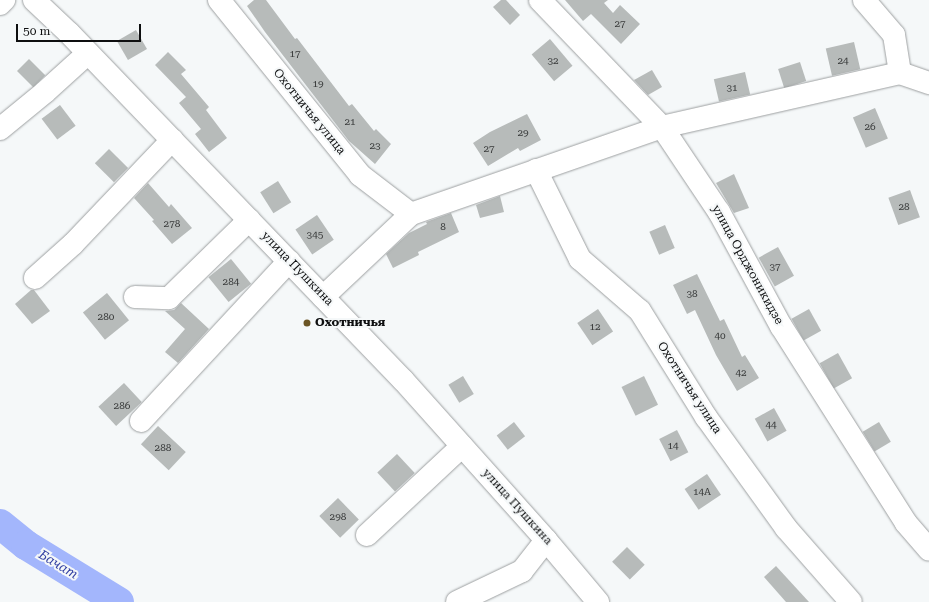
<!DOCTYPE html>
<meta charset="utf-8">
<style>
body{margin:0}
#map{position:relative;width:929px;height:602px;overflow:hidden;background:#f5f8f9;font-family:"Roboto Serif",serif}
div>[style]{position:absolute}
[style*='--x']{left:calc(var(--x)*1px);top:calc(var(--y)*1px);width:calc(var(--w)*1px);rotate:calc(var(--a)*1deg)}
.river>*{height:30px;margin:-15px;padding:0 15px;transform-origin:15px;border-radius:15px;background:#a3b6fc}
.building>*{inset:0;background:#b7bbba;transform-origin:0 0}
.roads{filter:drop-shadow(0 0 1px #9da0a1) drop-shadow(0 0 1px #9da0a1)}
.minor>*{height:22px;margin:-11px;padding:0 11px;transform-origin:11px;border-radius:11px;background:#fff}
.dots>*{width:11px;height:11px;translate:-50% -50%;box-sizing:border-box;border:2px solid #f5f8f9;border-radius:50%}
span{translate:-50% -50%;white-space:nowrap;text-align:center;line-height:1.15;-webkit-text-stroke:4px #f5f8f9;paint-order:stroke}
.number-label{font-size:10px;color:#383a3a}
.number-label span{-webkit-text-stroke-width:0}
.street-label{font-size:12px;color:#0e0f10}
.poi-label{font-size:12px;color:#0e0f10;font-weight:700}
.left{translate:0 -50%;text-align:left}
.water-label{font-size:13px;color:#3542a4;font-style:italic}
.scale{position:absolute;left:16px;top:24px;width:125px;height:18px;box-sizing:border-box;border:2px solid #0e0f10;border-top:0;padding-left:5px;font-size:12px;line-height:14px;white-space:nowrap;color:#0e0f10;-webkit-text-stroke:3px #f5f8f9;paint-order:stroke}
</style>
<div id="map">
<div class="river">
<i style="--x:0;--y:524;--w:33;--a:39"></i>
<i style="--x:26;--y:545;--w:109;--a:31.5"></i>
</div>
<div class="building">
<i style="clip-path:polygon(254px 0,266px 0,295px 39px,297px 38px,349px 106px,352px 104px,374px 131px,376px 129px,391px 144px,375px 164px,349px 141px,265px 32px,247px 6px)"></i>
<i style="clip-path:polygon(501px 0,506px 0,520px 15px,510px 25px,493px 7px)"></i>
<i style="clip-path:polygon(565px 0,608px 0,604px 3px,613px 13px,620px 5px,640px 24px,621px 44px,591px 14px,583px 21px)"></i>
<i style="left:136px;top:30px;width:22px;height:22px;rotate:60deg"></i>
<i style="left:550px;top:39px;width:35px;height:24px;rotate:50deg"></i>
<i style="left:854px;top:42px;width:28px;height:29px;rotate:77deg"></i>
<i style="clip-path:polygon(168px 52px,186px 70px,181px 74px,209px 107px,206px 110px,227px 138px,209px 152px,195px 134px,201px 129px,179px 103px,186px 97px,155px 65px)"></i>
<i style="left:29px;top:59px;width:23px;height:17px;rotate:45deg"></i>
<i style="left:800px;top:62px;width:20px;height:23px;rotate:72deg"></i>
<i style="clip-path:polygon(652px 70px,662px 87px,648px 95px,634px 80px)"></i>
<i style="left:745px;top:72px;width:23px;height:32px;rotate:77deg"></i>
<i style="left:60px;top:105px;width:26px;height:23px;rotate:53deg"></i>
<i style="left:875px;top:108px;width:33px;height:24px;rotate:67deg"></i>
<i style="clip-path:polygon(527px 114px,541px 140px,520px 151px,518px 148px,488px 166px,473px 143px,490px 132px)"></i>
<i style="left:109px;top:149px;width:27px;height:20px;rotate:45deg"></i>
<i style="clip-path:polygon(734px 174px,749px 208px,734px 213px,716px 183px)"></i>
<i style="left:278px;top:181px;width:25px;height:21px;rotate:58deg"></i>
<i style="clip-path:polygon(148px 183px,169px 207px,171px 204px,192px 228px,172px 244px,152px 221px,154px 220px,134px 198px)"></i>
<i style="left:910px;top:190px;width:29px;height:23px;rotate:70deg"></i>
<i style="clip-path:polygon(500px 196px,504px 212px,480px 218px,476px 205px)"></i>
<i style="clip-path:polygon(451px 213px,459px 232px,418px 252px,419px 255px,393px 268px,386px 254px,409px 233px,427px 224px,426px 222px)"></i>
<i style="left:317px;top:215px;width:30px;height:26px;rotate:56deg"></i>
<i style="left:665px;top:225px;width:25px;height:17px;rotate:67deg"></i>
<i style="left:778px;top:247px;width:33px;height:22px;rotate:61deg"></i>
<i style="left:231px;top:259px;width:32px;height:29px;rotate:51deg"></i>
<i style="clip-path:polygon(697px 274px,720px 321px,724px 319px,742px 357px,745px 355px,759px 378px,737px 391px,716px 355px,695px 310px,687px 314px,673px 285px)"></i>
<i style="clip-path:polygon(31px 290px,34px 290px,50px 311px,32px 324px,15px 304px)"></i>
<i style="left:107px;top:293px;width:35px;height:31px;rotate:51deg"></i>
<i style="clip-path:polygon(181px 303px,209px 329px,178px 363px,165px 352px,185px 329px,165px 311px,174px 310px)"></i>
<i style="left:598px;top:309px;width:27px;height:25px;rotate:56deg"></i>
<i style="left:809px;top:309px;width:25px;height:20px;rotate:61deg"></i>
<i style="left:838px;top:353px;width:29px;height:21px;rotate:61deg"></i>
<i style="left:463px;top:376px;width:21px;height:17px;rotate:59deg"></i>
<i style="left:644px;top:376px;width:32px;height:25px;rotate:64deg"></i>
<i style="left:124px;top:383px;width:26px;height:35px;rotate:47deg"></i>
<i style="left:774px;top:408px;width:26px;height:22px;rotate:61deg"></i>
<i style="left:514px;top:422px;width:18px;height:22px;rotate:52deg"></i>
<i style="left:879px;top:422px;width:23px;height:19px;rotate:59deg"></i>
<i style="left:158px;top:426px;width:38px;height:25px;rotate:43deg"></i>
<i style="left:677px;top:430px;width:25px;height:20px;rotate:63deg"></i>
<i style="left:397px;top:454px;width:26px;height:27px;rotate:47deg"></i>
<i style="left:707px;top:474px;width:25px;height:27px;rotate:56deg"></i>
<i style="left:338px;top:498px;width:30px;height:26px;rotate:46deg"></i>
<i style="left:627px;top:547px;width:25px;height:21px;rotate:45deg"></i>
<i style="clip-path:polygon(776px 566px,809px 602px,786px 602px,764px 577px)"></i>
</div>
<div class="roads">
<div class="minor">
<i style="--x:34;--y:0;--w:48;--a:43.3"></i>
<i style="--x:69;--y:33;--w:482;--a:46.1"></i>
<i style="--x:403;--y:380;--w:215;--a:48.2"></i>
<i style="--x:546;--y:540;--w:81;--a:50"></i>
<i style="--x:219;--y:0;--w:225;--a:51.1"></i>
<i style="--x:360;--y:175;--w:64;--a:37.4"></i>
<i style="--x:540;--y:0;--w:176;--a:46.2"></i>
<i style="--x:662;--y:127;--w:102;--a:56.2"></i>
<i style="--x:719;--y:212;--w:130;--a:61.5"></i>
<i style="--x:781;--y:326;--w:233;--a:57.6"></i>
<i style="--x:906;--y:523;--w:35;--a:49"></i>
<i style="--x:864;--y:0;--w:46;--a:49.4"></i>
<i style="--x:894;--y:35;--w:38;--a:81"></i>
<i style="--x:0;--y:4;--w:6;--a:-45"></i>
<i style="--x:0;--y:129;--w:58;--a:-39.4"></i>
<i style="--x:45;--y:92;--w:58;--a:-42.2"></i>
<i style="--x:536;--y:170;--w:99;--a:63.7"></i>
<i style="--x:580;--y:259;--w:79;--a:40.9"></i>
<i style="--x:640;--y:311;--w:125;--a:58.1"></i>
<i style="--x:706;--y:417;--w:137;--a:54.2"></i>
<i style="--x:786;--y:528;--w:98;--a:48.7"></i>
<i style="--x:35;--y:278;--w:51;--a:-41.8"></i>
<i style="--x:73;--y:244;--w:144;--a:-46.4"></i>
<i style="--x:135;--y:297;--w:34;--a:2"></i>
<i style="--x:169;--y:298;--w:112;--a:-44.3"></i>
<i style="--x:323;--y:297;--w:121;--a:-43.3"></i>
<i style="--x:411;--y:214;--w:266;--a:-19.1"></i>
<i style="--x:662;--y:127;--w:244;--a:-12.8"></i>
<i style="--x:900;--y:73;--w:31;--a:19"></i>
<i style="--x:141;--y:421;--w:218;--a:-47.2"></i>
<i style="--x:367;--y:535;--w:130;--a:-43.1"></i>
<i style="--x:457;--y:602;--w:72;--a:-25.5"></i>
<i style="--x:522;--y:571;--w:39;--a:-52"></i>
</div>
</div>
<div class="dots">
<i style="left:307px;top:323px;background:#6b5525"></i>
</div>
<div class="number-label">
<span style="left:620px;top:24px">27</span>
<span style="left:295px;top:54px">17</span>
<span style="left:553px;top:61px">32</span>
<span style="left:843px;top:61px">24</span>
<span style="left:318px;top:84px">19</span>
<span style="left:732px;top:88px">31</span>
<span style="left:350px;top:122px">21</span>
<span style="left:870px;top:127px">26</span>
<span style="left:523px;top:133px">29</span>
<span style="left:375px;top:146px">23</span>
<span style="left:489px;top:149px">27</span>
<span style="left:904px;top:207px">28</span>
<span style="left:172px;top:224px">278</span>
<span style="left:443px;top:227px">8</span>
<span style="left:315px;top:235px">345</span>
<span style="left:775px;top:267px">37</span>
<span style="left:231px;top:282px">284</span>
<span style="left:692px;top:294px">38</span>
<span style="left:106px;top:317px">280</span>
<span style="left:595px;top:327px">12</span>
<span style="left:720px;top:336px">40</span>
<span style="left:741px;top:373px">42</span>
<span style="left:122px;top:406px">286</span>
<span style="left:771px;top:425px">44</span>
<span style="left:673px;top:446px">14</span>
<span style="left:163px;top:448px">288</span>
<span style="left:702px;top:492px">14А</span>
<span style="left:338px;top:517px">298</span>
</div>
<div class="street-label">
<span style="left:309px;top:112px;rotate:51deg">Охотничья улица</span>
<span style="left:747px;top:265px;rotate:61deg">улица Орджоникидзе</span>
<span style="left:297px;top:269px;rotate:46deg">улица Пушкина</span>
<span style="left:689px;top:388px;rotate:57deg">Охотничья улица</span>
<span style="left:517px;top:507px;rotate:48deg">улица Пушкина</span>
</div>
<div class="poi-label">
<span class="left" style="left:315px;top:323px">Охотничья</span>
</div>
<div class="water-label">
<span style="left:58px;top:565px;rotate:31deg">Бачат</span>
</div>
<div class="scale">50 m</div>
</div>
